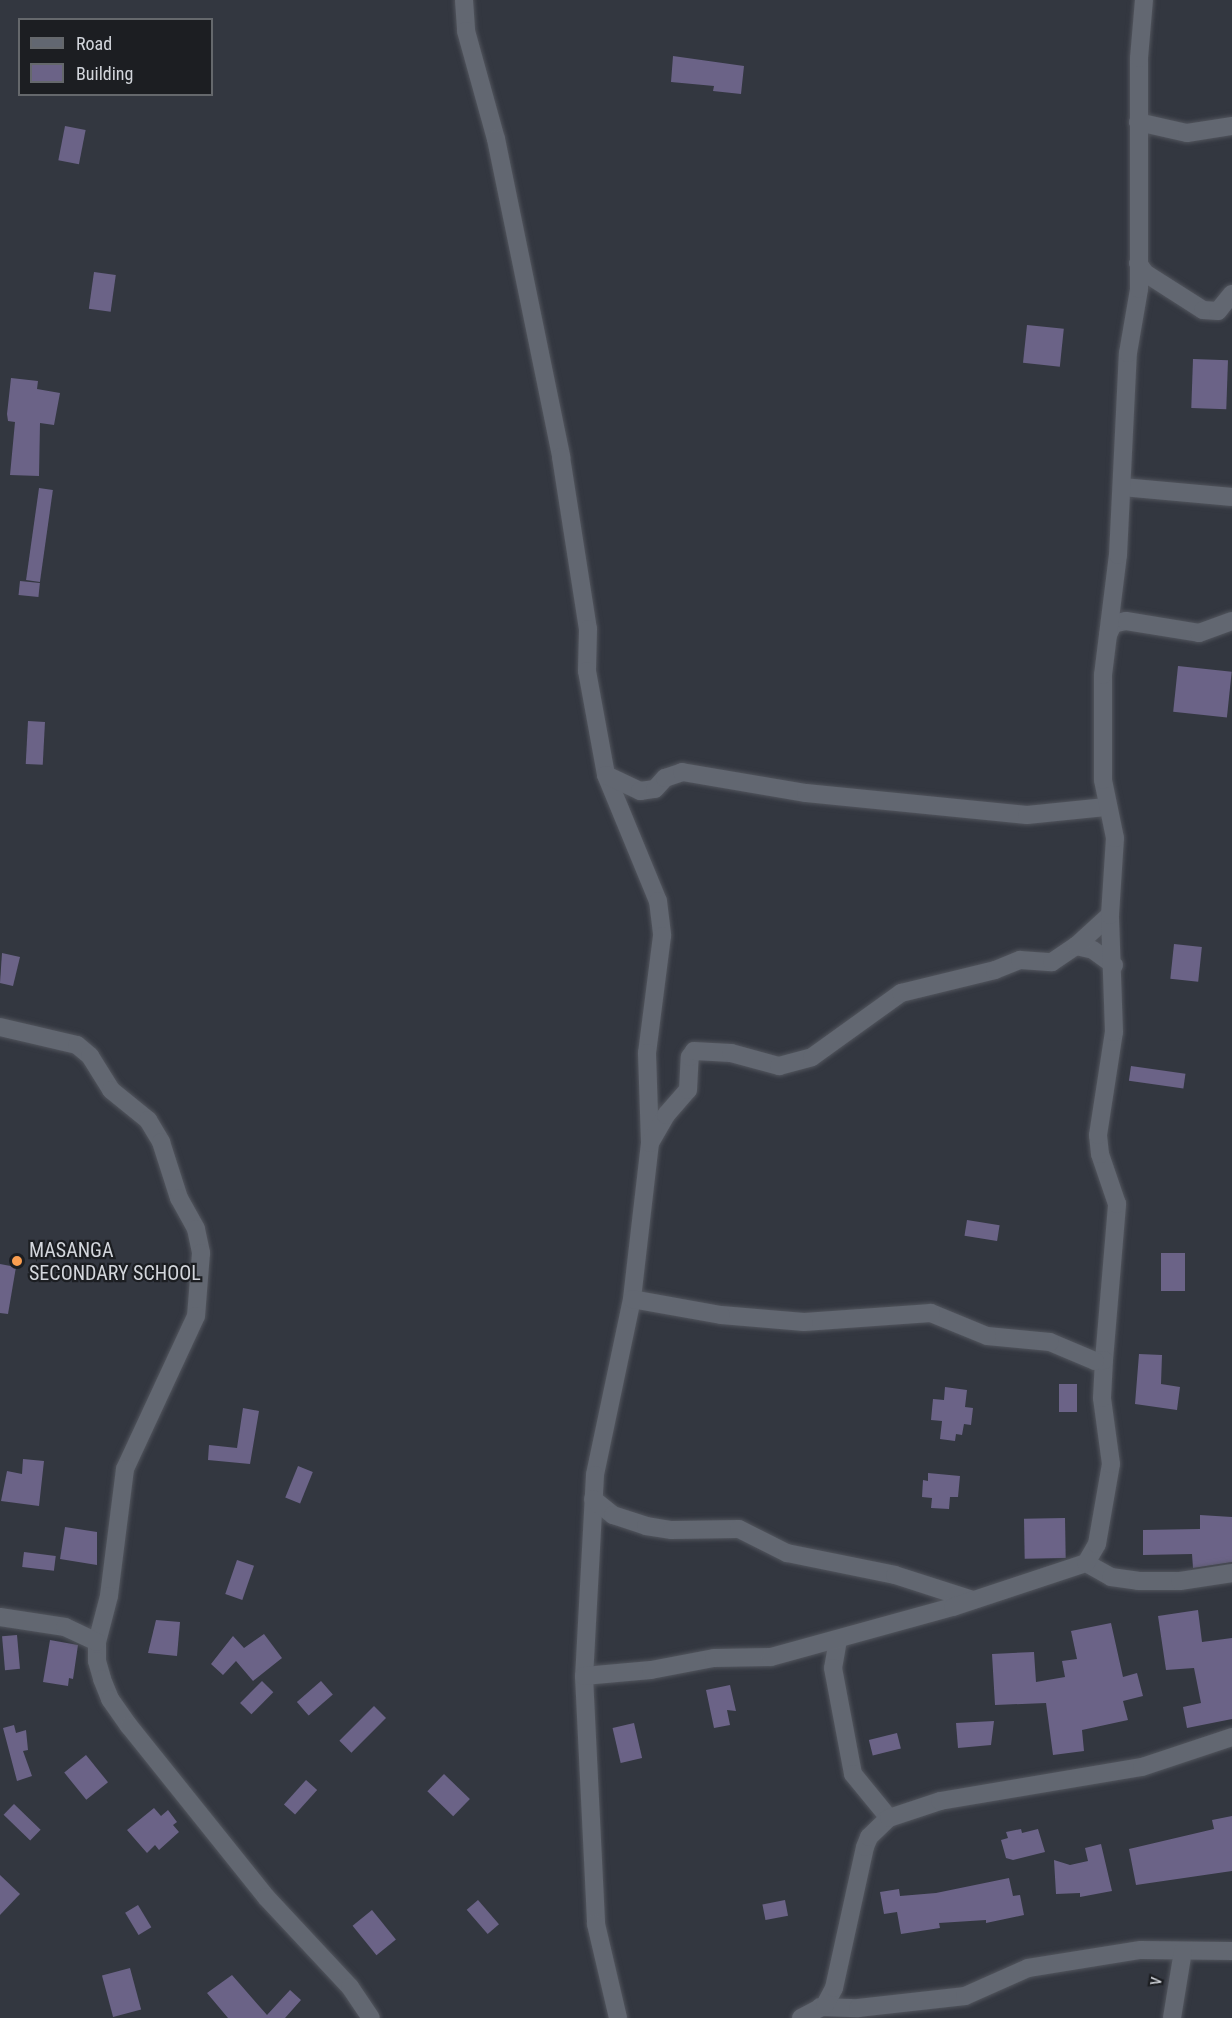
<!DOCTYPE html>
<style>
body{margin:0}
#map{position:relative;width:1232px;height:2018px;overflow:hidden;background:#333740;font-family:"Roboto Condensed",sans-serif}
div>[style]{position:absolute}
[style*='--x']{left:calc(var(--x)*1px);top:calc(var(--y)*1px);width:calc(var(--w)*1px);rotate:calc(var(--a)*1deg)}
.building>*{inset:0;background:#6b6387;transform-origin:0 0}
.roads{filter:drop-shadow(0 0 2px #52555d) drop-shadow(0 0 2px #52555d)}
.street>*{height:18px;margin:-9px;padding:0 9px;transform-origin:9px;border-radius:9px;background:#626771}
.dots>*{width:16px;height:16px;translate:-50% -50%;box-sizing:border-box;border:3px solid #1c1e22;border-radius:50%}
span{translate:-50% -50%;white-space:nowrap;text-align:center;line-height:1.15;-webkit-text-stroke:4.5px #1c1e22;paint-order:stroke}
.poi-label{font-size:20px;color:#d3d6dc}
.left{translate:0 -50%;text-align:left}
.street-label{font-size:20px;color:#d3d6dc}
.legend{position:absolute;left:18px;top:18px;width:195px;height:78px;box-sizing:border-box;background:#1c1e22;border:2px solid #65686c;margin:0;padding:8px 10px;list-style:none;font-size:18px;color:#d3d6dc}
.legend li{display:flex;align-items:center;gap:12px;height:30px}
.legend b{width:30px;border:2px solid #65686c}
</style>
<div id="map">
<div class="building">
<i style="clip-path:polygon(673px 56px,744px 66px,741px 94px,713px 91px,714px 86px,671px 82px)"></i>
<i style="left:65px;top:126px;width:21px;height:35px;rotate:11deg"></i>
<i style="left:94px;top:272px;width:22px;height:37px;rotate:8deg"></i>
<i style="left:1027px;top:325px;width:37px;height:38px;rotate:6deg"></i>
<i style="left:1193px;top:359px;width:35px;height:49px;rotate:2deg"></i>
<i style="clip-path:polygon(11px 378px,38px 381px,37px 389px,60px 393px,54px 425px,40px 423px,39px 476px,10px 475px,15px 422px,8px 421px,7px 414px)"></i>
<i style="left:39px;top:488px;width:14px;height:93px;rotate:8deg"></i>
<i style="left:20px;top:581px;width:20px;height:14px;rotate:6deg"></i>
<i style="left:1178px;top:666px;width:54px;height:46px;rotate:6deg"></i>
<i style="left:28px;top:721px;width:17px;height:43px;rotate:3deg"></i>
<i style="left:1174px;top:944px;width:28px;height:35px;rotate:6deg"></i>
<i style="clip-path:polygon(2px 953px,20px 957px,13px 986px,0 983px)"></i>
<i style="left:1131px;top:1066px;width:55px;height:15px;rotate:8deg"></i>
<i style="left:967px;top:1220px;width:33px;height:16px;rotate:9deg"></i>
<i style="left:1161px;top:1253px;width:24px;height:38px"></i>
<i style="clip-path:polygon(0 1264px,16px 1267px,8px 1314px,0 1313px)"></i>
<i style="clip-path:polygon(1139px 1354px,1162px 1355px,1161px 1384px,1180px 1387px,1177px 1410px,1135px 1404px)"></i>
<i style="left:1077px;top:1384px;width:28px;height:18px;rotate:90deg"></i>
<i style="clip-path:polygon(945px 1387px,967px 1390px,965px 1407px,973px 1408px,971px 1425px,964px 1424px,962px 1435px,956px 1434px,955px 1441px,940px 1439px,942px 1421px,931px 1420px,933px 1399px,944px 1400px)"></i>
<i style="clip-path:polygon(243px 1408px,259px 1411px,250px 1464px,208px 1460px,209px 1445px,237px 1448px)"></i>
<i style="clip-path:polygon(23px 1459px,44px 1461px,39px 1506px,1px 1501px,7px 1471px,22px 1474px)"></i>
<i style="left:298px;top:1466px;width:16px;height:34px;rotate:22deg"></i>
<i style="clip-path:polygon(928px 1473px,960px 1476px,958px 1497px,950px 1497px,949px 1509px,931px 1508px,932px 1498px,922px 1497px,923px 1480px,928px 1481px)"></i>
<i style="clip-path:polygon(1200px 1515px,1232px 1517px,1232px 1562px,1193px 1568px,1192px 1554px,1143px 1555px,1143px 1530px,1200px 1529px)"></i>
<i style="left:1065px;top:1518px;width:40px;height:41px;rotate:89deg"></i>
<i style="clip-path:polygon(65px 1527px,97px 1532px,97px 1565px,60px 1559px)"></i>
<i style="left:24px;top:1552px;width:32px;height:15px;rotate:7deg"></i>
<i style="left:237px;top:1560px;width:18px;height:36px;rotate:19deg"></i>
<i style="clip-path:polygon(1198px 1610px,1202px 1642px,1232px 1638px,1232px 1719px,1187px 1728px,1183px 1707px,1201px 1703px,1194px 1668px,1166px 1670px,1158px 1616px)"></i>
<i style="clip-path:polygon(156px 1620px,180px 1622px,177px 1656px,148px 1653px)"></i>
<i style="clip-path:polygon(1111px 1623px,1123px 1677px,1137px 1673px,1143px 1696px,1123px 1701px,1128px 1720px,1082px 1730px,1084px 1751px,1053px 1755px,1046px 1703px,995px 1705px,992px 1654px,1034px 1652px,1036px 1682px,1065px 1677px,1062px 1661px,1077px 1659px,1071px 1631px)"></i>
<i style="clip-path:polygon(264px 1634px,282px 1658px,253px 1681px,236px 1661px,223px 1675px,211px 1664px,233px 1636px,244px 1648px)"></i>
<i style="left:17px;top:1635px;width:34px;height:15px;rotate:85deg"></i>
<i style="clip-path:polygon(50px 1640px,78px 1645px,73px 1679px,69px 1678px,68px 1686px,43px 1682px)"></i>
<i style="left:262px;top:1681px;width:16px;height:31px;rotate:45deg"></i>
<i style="left:321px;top:1681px;width:18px;height:32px;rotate:49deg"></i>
<i style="clip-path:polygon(730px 1685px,736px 1711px,727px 1710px,730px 1725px,714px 1728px,706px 1690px)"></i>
<i style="left:374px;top:1706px;width:17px;height:49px;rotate:45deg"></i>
<i style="clip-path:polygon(994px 1721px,991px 1745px,958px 1748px,956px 1723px)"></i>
<i style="left:634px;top:1723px;width:36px;height:22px;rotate:77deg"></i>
<i style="clip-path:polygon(14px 1725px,16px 1733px,26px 1730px,28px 1750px,23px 1751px,32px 1776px,17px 1781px,3px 1728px)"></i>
<i style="left:897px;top:1733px;width:16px;height:29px;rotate:76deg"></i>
<i style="left:86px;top:1755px;width:35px;height:28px;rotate:51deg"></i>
<i style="left:444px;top:1774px;width:36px;height:24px;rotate:44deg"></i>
<i style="left:306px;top:1780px;width:15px;height:33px;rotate:42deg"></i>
<i style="left:14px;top:1804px;width:37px;height:15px;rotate:44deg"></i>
<i style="clip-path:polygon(154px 1808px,161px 1816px,168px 1810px,177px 1822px,173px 1825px,179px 1832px,159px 1850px,155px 1845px,147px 1853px,127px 1830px)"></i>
<i style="clip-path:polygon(1232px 1816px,1232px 1871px,1136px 1885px,1129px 1849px,1214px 1829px,1212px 1820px)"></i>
<i style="clip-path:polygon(1021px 1829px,1022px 1833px,1038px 1829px,1045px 1852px,1013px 1860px,1006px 1858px,1001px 1840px,1008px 1838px,1006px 1832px)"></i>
<i style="clip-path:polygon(1101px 1844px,1112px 1891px,1080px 1897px,1080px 1893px,1056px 1894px,1054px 1860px,1070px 1865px,1088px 1861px,1085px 1848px)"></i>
<i style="clip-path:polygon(0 1875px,20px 1894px,0 1915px)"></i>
<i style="clip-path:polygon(1009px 1878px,1013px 1896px,1020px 1895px,1024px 1915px,986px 1923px,986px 1920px,939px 1923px,940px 1928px,901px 1934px,897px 1912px,884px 1914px,880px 1892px,899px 1889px,900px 1896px,936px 1893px)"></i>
<i style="left:478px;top:1900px;width:32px;height:15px;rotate:49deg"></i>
<i style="left:785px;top:1900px;width:16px;height:23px;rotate:79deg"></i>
<i style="left:138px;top:1905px;width:26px;height:15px;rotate:59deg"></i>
<i style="left:372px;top:1910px;width:38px;height:25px;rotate:51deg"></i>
<i style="left:130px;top:1968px;width:43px;height:29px;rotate:75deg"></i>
<i style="clip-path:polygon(232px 1975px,267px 2015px,290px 1990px,301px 2000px,285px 2018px,228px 2018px,207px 1993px)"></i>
</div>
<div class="roads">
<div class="street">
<i style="--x:464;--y:0;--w:31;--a:86"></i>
<i style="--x:466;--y:31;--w:112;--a:74.5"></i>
<i style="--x:496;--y:139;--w:325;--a:78.4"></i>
<i style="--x:561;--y:457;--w:174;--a:81.1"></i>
<i style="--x:588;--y:629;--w:42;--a:91.4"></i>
<i style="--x:587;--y:671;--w:106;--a:79.6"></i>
<i style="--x:606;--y:775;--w:136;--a:67.6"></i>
<i style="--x:658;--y:901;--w:35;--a:83"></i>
<i style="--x:662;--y:936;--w:118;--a:97.3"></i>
<i style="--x:647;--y:1053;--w:90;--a:88.1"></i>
<i style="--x:650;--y:1143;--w:157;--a:96.6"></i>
<i style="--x:632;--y:1299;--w:180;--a:101.9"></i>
<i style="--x:595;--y:1475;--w:201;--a:93.1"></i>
<i style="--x:584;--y:1676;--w:248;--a:87.2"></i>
<i style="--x:596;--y:1924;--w:97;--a:76.8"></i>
<i style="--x:1138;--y:122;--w:50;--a:12.7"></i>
<i style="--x:1187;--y:133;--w:46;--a:-8.8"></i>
<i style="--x:1138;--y:263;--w:12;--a:55"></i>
<i style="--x:1145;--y:273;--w:69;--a:32.5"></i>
<i style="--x:1203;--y:310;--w:15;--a:4"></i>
<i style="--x:1218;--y:311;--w:22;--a:-51"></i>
<i style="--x:1123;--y:487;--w:109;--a:5.2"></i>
<i style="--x:1108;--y:635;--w:12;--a:-66"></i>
<i style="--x:1113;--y:624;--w:13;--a:-13"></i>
<i style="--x:1126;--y:621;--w:74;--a:9.3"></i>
<i style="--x:1199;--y:633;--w:35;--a:-20"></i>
<i style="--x:606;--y:775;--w:38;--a:25"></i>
<i style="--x:640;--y:791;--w:15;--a:-8"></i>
<i style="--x:655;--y:789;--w:15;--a:-48"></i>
<i style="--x:665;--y:778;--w:18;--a:-19"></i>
<i style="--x:682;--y:772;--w:126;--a:9.6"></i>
<i style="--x:806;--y:793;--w:222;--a:5.7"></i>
<i style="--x:1027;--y:815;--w:79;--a:-5.8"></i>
<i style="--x:1076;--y:946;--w:17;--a:13"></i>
<i style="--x:1093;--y:950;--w:26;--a:36"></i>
<i style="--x:0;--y:1027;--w:79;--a:13.2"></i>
<i style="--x:77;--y:1045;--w:17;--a:40"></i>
<i style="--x:90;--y:1056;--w:40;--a:58"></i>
<i style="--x:111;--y:1090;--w:48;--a:39"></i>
<i style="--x:148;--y:1120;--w:26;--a:59"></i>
<i style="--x:161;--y:1142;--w:59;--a:72.2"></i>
<i style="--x:179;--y:1198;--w:35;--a:61"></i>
<i style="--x:196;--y:1229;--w:25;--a:78"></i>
<i style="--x:201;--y:1253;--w:63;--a:94.5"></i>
<i style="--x:196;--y:1316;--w:169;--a:114.9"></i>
<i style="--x:125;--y:1469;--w:128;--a:97.2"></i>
<i style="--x:109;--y:1596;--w:48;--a:104.6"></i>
<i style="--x:97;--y:1642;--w:19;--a:90"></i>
<i style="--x:97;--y:1661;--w:19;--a:74"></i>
<i style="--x:102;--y:1679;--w:22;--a:68"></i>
<i style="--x:110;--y:1699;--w:33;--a:55"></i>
<i style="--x:129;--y:1726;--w:219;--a:51.3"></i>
<i style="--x:266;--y:1897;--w:123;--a:47"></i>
<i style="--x:350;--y:1987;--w:37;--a:56"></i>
<i style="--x:650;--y:1143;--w:32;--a:-60"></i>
<i style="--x:666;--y:1115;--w:33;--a:-49"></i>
<i style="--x:688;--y:1090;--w:33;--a:-87"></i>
<i style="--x:690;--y:1057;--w:7;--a:-56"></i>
<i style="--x:694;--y:1051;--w:37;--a:3"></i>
<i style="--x:731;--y:1053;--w:50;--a:15.2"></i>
<i style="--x:779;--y:1066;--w:34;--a:-15"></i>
<i style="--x:812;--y:1057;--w:110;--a:-35.7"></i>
<i style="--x:901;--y:993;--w:97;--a:-13.7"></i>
<i style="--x:995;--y:970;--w:27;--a:-22"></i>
<i style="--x:1020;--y:960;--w:32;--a:4"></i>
<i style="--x:1052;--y:962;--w:29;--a:-34"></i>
<i style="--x:1076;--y:946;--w:46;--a:-42.4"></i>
<i style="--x:1104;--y:1360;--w:157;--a:-85.2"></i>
<i style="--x:1117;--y:1204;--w:53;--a:-108.8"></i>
<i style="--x:1100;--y:1154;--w:19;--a:-96"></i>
<i style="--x:1098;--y:1135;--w:104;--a:-81.2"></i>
<i style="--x:1114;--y:1032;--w:117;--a:-92"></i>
<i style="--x:1110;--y:915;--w:77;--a:-86.3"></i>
<i style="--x:1115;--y:838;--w:59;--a:-101.7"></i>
<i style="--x:1103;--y:780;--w:105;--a:-90"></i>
<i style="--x:1103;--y:675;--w:121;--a:-82.9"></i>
<i style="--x:1118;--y:555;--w:202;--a:-87.2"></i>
<i style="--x:1128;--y:353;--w:65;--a:-80.2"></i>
<i style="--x:1139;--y:289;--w:231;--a:-90"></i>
<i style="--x:1139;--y:58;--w:58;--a:-85.1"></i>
<i style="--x:593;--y:1499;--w:26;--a:39"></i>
<i style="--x:613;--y:1515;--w:35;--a:18"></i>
<i style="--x:646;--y:1526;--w:26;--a:9"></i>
<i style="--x:672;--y:1530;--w:67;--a:-0.9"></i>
<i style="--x:739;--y:1529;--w:54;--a:26.6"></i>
<i style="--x:787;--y:1553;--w:110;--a:11.5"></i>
<i style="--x:895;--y:1575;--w:82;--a:17.8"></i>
<i style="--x:1086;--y:1563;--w:29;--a:29"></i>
<i style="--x:1111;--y:1577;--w:27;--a:8"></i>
<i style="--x:1138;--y:1581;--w:42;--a:0"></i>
<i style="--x:1180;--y:1581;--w:53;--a:-8.7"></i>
<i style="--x:0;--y:1617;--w:66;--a:8.7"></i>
<i style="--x:65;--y:1627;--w:35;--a:25"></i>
<i style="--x:838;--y:1640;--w:28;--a:100"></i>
<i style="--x:833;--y:1668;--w:108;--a:79.3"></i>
<i style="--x:853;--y:1774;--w:57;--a:50.7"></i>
<i style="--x:584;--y:1676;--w:67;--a:-5.1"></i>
<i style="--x:651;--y:1670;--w:64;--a:-10.8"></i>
<i style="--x:714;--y:1658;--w:57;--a:-1"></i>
<i style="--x:771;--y:1657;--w:189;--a:-15.4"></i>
<i style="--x:953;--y:1607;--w:140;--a:-18.3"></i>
<i style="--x:1086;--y:1563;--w:22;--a:-60"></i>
<i style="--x:1097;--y:1544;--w:81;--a:-80.1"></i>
<i style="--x:1111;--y:1464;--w:67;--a:-97.8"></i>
<i style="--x:1102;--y:1398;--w:38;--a:-87"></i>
<i style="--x:1104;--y:1360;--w:9;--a:174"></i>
<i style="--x:1095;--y:1361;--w:49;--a:-157.1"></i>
<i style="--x:1050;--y:1342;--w:63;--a:-174.6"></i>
<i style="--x:987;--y:1336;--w:61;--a:-157.7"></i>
<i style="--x:931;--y:1313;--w:127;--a:175.9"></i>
<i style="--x:804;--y:1322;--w:83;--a:-175.2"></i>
<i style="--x:721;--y:1315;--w:90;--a:-169.8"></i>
<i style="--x:820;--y:2007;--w:38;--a:2"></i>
<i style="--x:858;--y:2008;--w:108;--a:-6.4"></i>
<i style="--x:965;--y:1996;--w:69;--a:-24"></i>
<i style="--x:1028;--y:1968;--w:114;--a:-9.1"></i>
<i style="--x:1141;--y:1950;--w:91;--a:0.6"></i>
<i style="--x:801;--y:2018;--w:27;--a:-28"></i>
<i style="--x:825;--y:2005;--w:19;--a:-62"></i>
<i style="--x:834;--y:1988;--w:144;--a:-77.6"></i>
<i style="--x:865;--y:1847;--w:11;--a:-68"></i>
<i style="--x:869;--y:1837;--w:28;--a:-44"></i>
<i style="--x:889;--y:1818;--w:54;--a:-18.4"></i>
<i style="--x:940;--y:1801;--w:205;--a:-9.6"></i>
<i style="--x:1142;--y:1767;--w:95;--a:-18.4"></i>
<i style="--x:1172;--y:2018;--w:68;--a:-80.7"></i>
</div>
</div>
<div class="dots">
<i style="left:17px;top:1261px;background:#fb9e50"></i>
</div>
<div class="poi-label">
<span class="left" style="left:29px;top:1262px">MASANGA<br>SECONDARY SCHOOL</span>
</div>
<div class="street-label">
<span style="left:1155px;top:1981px;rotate:-81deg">v</span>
</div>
<ul class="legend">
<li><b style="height:8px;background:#626771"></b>Road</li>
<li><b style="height:16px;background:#6b6387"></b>Building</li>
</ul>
</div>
